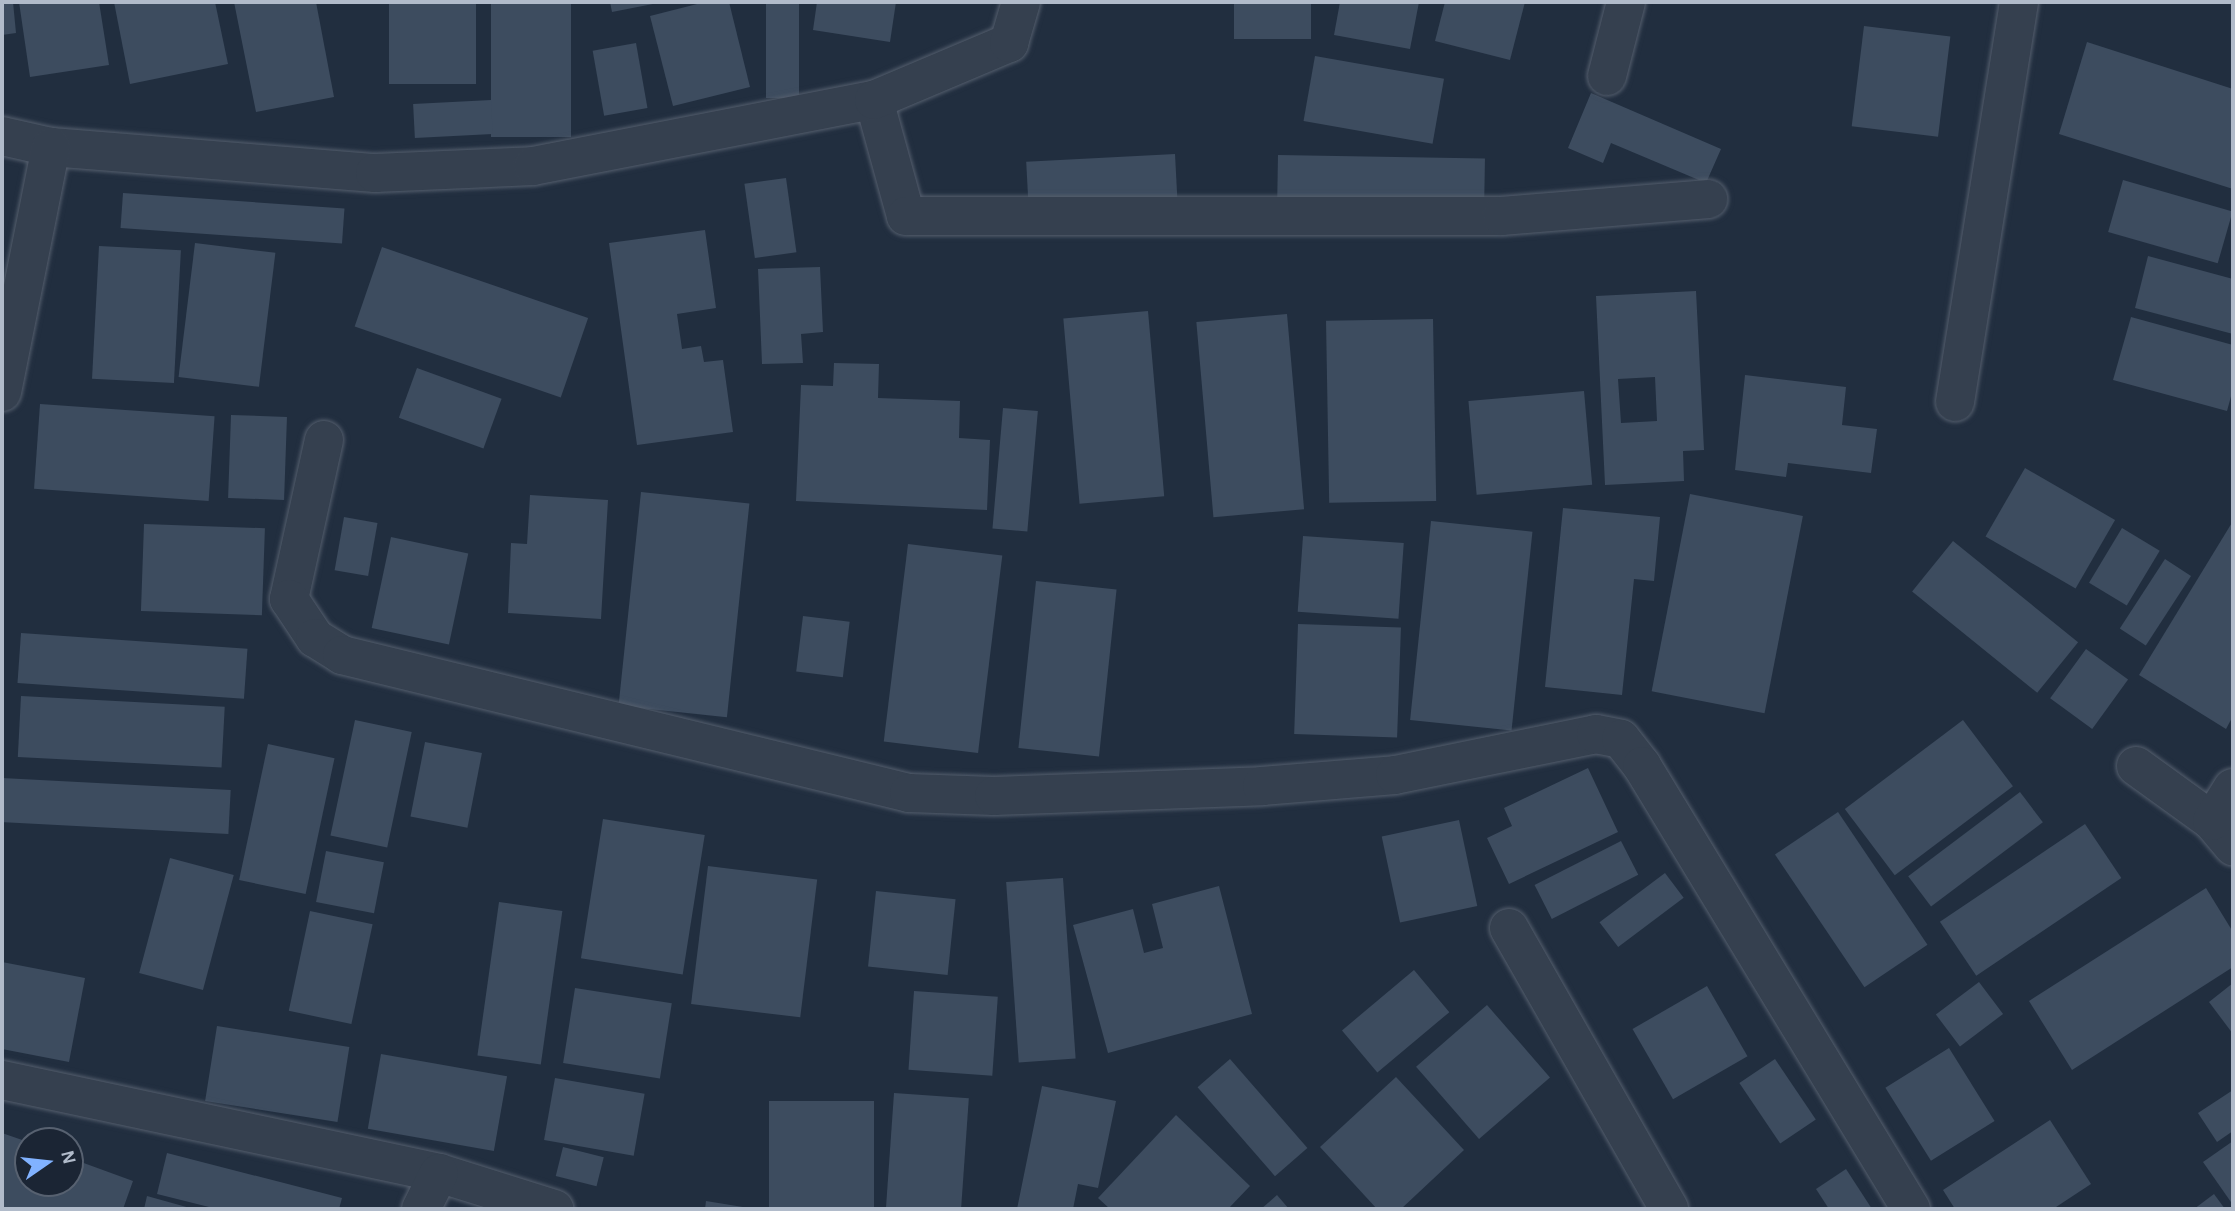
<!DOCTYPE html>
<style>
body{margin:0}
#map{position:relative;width:2235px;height:1211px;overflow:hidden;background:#212e3f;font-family:"Alegreya Sans",sans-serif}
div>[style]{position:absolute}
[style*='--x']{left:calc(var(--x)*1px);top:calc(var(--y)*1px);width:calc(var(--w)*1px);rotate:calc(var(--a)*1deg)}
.building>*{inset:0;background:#3d4c5f;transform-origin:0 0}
.roads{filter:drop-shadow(0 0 2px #545e6d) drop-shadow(0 0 2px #545e6d)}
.street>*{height:38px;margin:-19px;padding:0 19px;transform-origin:19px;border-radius:19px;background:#35404f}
span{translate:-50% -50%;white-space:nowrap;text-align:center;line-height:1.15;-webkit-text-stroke:7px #1b2534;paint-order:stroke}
.frame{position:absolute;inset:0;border:4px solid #b1bbca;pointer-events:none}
.north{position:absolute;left:14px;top:1127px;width:70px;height:70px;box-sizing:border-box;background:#1b2534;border:2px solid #576170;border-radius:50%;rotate:76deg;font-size:19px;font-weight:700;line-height:28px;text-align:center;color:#b1bbca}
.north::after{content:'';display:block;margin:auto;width:24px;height:32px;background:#81b2ff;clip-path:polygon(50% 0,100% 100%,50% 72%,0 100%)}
</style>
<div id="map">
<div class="building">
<i style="clip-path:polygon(2px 2px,13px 2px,16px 33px,2px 35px)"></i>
<i style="clip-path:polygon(19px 2px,99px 2px,109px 65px,30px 77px)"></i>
<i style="clip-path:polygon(114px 2px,215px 2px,228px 64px,130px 84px)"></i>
<i style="clip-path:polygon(234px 2px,316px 2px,334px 97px,256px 112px)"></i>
<i style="left:389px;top:2px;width:87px;height:82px"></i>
<i style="left:491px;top:2px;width:80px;height:135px"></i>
<i style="clip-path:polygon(610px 2px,658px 2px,658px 3px,612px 12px)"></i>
<i style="clip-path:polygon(705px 2px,729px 2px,750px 87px,673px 106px,650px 16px)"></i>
<i style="left:766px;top:2px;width:33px;height:96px"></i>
<i style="clip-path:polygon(817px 2px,896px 2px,890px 42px,813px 30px)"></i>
<i style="left:1234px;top:2px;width:77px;height:37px"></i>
<i style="clip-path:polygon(1340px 2px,1419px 2px,1410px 49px,1334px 35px)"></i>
<i style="clip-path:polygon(1445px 2px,1525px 2px,1510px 60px,1435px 41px)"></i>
<i style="left:1864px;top:26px;width:87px;height:101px;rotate:7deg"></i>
<i style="clip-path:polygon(2087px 42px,2233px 89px,2233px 189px,2059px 134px)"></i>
<i style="left:636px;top:43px;width:66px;height:44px;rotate:80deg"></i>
<i style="left:1315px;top:56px;width:131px;height:66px;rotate:10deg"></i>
<i style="clip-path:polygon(1591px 93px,1721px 149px,1706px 183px,1611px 143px,1603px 163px,1568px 148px)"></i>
<i style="left:491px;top:100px;width:34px;height:78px;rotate:87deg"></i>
<i style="left:1175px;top:154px;width:52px;height:149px;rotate:87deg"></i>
<i style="left:1278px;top:155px;width:207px;height:47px;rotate:1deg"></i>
<i style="left:786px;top:178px;width:75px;height:42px;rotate:82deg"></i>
<i style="left:2123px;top:180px;width:114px;height:54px;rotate:16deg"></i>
<i style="left:123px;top:193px;width:222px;height:35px;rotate:4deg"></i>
<i style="clip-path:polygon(705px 230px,716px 308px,677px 314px,682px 349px,701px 346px,704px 362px,723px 360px,733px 432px,637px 445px,609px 243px)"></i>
<i style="left:195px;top:243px;width:81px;height:135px;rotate:7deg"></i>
<i style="left:99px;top:246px;width:82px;height:133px;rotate:3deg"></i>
<i style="left:382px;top:247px;width:218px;height:84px;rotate:19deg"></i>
<i style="clip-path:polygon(2148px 256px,2233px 279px,2233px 334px,2135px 308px)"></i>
<i style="clip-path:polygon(820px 267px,823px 332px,801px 334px,803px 363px,762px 364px,758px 269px)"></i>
<i style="clip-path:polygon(evenodd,1696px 291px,1704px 450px,1683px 451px,1684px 481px,1605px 485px,1596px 296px,1696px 291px,1655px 377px,1657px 421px,1621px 423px,1618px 379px,1655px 377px)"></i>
<i style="left:1148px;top:311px;width:186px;height:85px;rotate:85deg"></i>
<i style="left:1287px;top:314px;width:196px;height:91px;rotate:85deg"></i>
<i style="clip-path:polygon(2131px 317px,2233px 345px,2233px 389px,2227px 411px,2113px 380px)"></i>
<i style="left:1433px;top:319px;width:182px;height:107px;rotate:89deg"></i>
<i style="clip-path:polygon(834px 363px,879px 364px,878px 398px,960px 401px,959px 438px,990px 440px,987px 510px,796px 501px,801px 385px,833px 386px)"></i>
<i style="left:417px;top:368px;width:90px;height:53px;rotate:20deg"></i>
<i style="clip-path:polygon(1745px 375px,1846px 387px,1842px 425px,1877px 429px,1871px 473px,1788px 463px,1786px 477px,1735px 470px)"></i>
<i style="left:1584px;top:391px;width:94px;height:116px;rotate:85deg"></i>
<i style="left:40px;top:404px;width:175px;height:85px;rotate:4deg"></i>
<i style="left:1003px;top:408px;width:35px;height:121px;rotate:5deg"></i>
<i style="left:231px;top:415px;width:56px;height:83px;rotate:2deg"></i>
<i style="left:2025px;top:468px;width:104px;height:79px;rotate:30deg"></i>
<i style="left:641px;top:492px;width:109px;height:215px;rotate:6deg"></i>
<i style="left:1690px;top:494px;width:115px;height:201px;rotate:11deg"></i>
<i style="clip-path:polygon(530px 495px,608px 500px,601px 619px,508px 613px,511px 543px,527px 544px)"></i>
<i style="clip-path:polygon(1563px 508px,1660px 517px,1654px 581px,1634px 579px,1622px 695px,1545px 687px)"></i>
<i style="left:344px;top:517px;width:34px;height:54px;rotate:10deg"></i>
<i style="left:1431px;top:521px;width:102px;height:200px;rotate:6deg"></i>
<i style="clip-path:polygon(2233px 521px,2233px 716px,2226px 729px,2139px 675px)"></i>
<i style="left:144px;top:524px;width:121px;height:87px;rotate:2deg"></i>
<i style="left:2122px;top:528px;width:44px;height:64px;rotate:31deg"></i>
<i style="left:1303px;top:536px;width:101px;height:76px;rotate:4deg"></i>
<i style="left:391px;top:537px;width:79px;height:93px;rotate:12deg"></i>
<i style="left:1953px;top:541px;width:161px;height:65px;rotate:39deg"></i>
<i style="left:908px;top:544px;width:95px;height:199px;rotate:7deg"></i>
<i style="left:2165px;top:559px;width:31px;height:83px;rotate:33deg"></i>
<i style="left:1036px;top:581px;width:81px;height:168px;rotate:6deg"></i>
<i style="left:803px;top:616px;width:47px;height:56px;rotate:7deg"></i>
<i style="left:1298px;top:624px;width:103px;height:110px;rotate:2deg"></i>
<i style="left:21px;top:633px;width:227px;height:50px;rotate:4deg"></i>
<i style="left:2086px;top:649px;width:52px;height:61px;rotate:36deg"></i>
<i style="left:21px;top:696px;width:204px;height:61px;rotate:3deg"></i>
<i style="left:355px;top:720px;width:58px;height:118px;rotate:12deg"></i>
<i style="left:1963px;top:720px;width:83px;height:148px;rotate:53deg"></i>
<i style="left:425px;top:742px;width:58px;height:76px;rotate:11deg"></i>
<i style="left:268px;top:744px;width:68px;height:139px;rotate:12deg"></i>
<i style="clip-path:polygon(1588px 768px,1618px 832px,1509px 884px,1487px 838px,1512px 826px,1504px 808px)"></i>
<i style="left:2px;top:778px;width:229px;height:44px;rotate:3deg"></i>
<i style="left:2020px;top:792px;width:38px;height:140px;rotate:53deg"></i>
<i style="left:1838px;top:812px;width:160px;height:76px;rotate:56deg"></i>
<i style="left:603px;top:819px;width:103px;height:141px;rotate:9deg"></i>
<i style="left:1459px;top:820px;width:88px;height:79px;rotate:78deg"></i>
<i style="left:2085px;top:824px;width:65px;height:175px;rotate:56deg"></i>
<i style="left:1621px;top:841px;width:38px;height:97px;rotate:63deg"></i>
<i style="left:326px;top:851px;width:59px;height:52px;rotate:11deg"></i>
<i style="left:170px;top:858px;width:66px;height:119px;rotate:15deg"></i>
<i style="left:708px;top:866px;width:110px;height:139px;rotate:7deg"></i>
<i style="left:1665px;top:873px;width:31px;height:82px;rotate:53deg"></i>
<i style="left:1063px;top:878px;width:181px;height:57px;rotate:86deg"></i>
<i style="clip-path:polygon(1219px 886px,1252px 1014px,1108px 1053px,1073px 925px,1133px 909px,1144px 953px,1163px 948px,1152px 904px)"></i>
<i style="clip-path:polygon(2206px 888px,2233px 932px,2233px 967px,2072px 1070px,2029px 1001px)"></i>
<i style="left:876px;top:891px;width:80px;height:76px;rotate:6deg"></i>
<i style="left:499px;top:902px;width:64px;height:155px;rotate:8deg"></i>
<i style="left:310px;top:911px;width:64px;height:102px;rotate:12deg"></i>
<i style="clip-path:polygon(2px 962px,85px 978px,69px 1062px,2px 1049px)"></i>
<i style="left:1414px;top:970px;width:55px;height:94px;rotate:50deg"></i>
<i style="left:1979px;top:982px;width:40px;height:54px;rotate:53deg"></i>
<i style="clip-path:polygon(2233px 983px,2233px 1034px,2209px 1002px)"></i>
<i style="left:1707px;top:986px;width:81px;height:86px;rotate:60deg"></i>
<i style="left:575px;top:988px;width:98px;height:76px;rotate:9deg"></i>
<i style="left:914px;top:991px;width:84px;height:79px;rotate:4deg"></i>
<i style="left:1487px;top:1005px;width:96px;height:94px;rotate:49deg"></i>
<i style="left:217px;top:1026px;width:134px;height:76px;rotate:9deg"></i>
<i style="left:1949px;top:1048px;width:86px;height:75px;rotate:58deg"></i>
<i style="left:381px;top:1054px;width:128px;height:76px;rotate:10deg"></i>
<i style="left:1230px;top:1059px;width:118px;height:43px;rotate:49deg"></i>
<i style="left:1775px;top:1059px;width:73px;height:43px;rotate:56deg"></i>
<i style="clip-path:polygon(1396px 1077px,1464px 1150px,1401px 1209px,1377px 1209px,1320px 1147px)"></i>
<i style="left:555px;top:1078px;width:91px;height:63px;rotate:10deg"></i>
<i style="clip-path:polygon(1042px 1086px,1116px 1101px,1098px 1188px,1078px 1184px,1073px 1209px,1017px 1209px)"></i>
<i style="clip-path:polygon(2233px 1090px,2233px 1131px,2217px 1142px,2198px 1113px)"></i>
<i style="left:894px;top:1093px;width:75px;height:116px;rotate:4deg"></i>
<i style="left:769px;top:1101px;width:105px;height:108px"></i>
<i style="clip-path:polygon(1176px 1115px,1250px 1186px,1228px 1209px,1110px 1209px,1098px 1198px)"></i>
<i style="clip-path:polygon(2050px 1120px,2091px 1184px,2053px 1209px,1955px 1209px,1943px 1190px)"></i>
<i style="clip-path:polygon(2px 1133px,28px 1142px,28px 1183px,70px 1183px,70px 1158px,133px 1181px,123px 1209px,2px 1209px)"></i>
<i style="clip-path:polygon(2233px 1141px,2233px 1205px,2203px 1162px)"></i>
<i style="left:563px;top:1147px;width:42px;height:30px;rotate:14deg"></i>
<i style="clip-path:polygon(167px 1153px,342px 1198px,339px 1209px,217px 1209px,157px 1194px)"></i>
<i style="clip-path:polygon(1846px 1169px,1872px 1209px,1829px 1209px,1816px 1189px)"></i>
<i style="clip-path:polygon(2214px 1194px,2225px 1209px,2194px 1209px)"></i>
<i style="clip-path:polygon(1277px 1195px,1289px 1209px,1261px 1209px)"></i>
<i style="clip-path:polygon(147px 1196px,190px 1208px,190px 1209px,144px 1209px)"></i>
<i style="clip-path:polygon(706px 1201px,749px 1208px,749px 1209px,705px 1209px)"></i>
</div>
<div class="roads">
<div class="street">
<i style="--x:1607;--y:76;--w:76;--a:-75.6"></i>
<i style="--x:874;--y:100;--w:120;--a:74.6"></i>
<i style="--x:906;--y:216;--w:596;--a:0"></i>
<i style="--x:1502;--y:216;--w:207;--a:-4.7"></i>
<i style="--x:2;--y:136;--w:50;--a:12.7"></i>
<i style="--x:51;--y:147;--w:325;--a:4.6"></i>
<i style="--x:375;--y:173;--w:158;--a:-2.5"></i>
<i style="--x:533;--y:166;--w:347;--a:-11"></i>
<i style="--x:874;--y:100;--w:147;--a:-22.9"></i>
<i style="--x:1009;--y:43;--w:43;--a:-73.7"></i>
<i style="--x:2;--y:392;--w:250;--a:-78.7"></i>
<i style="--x:1955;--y:402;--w:405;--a:-80.9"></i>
<i style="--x:324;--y:440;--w:163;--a:102.4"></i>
<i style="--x:289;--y:599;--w:47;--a:56.3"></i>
<i style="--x:315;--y:638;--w:32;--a:32"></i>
<i style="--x:342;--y:655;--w:584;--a:13.68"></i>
<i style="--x:909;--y:793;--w:85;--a:2"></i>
<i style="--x:994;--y:796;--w:268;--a:-2.1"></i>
<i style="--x:1262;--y:786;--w:133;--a:-4.7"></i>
<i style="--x:1395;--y:775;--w:205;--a:-11.5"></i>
<i style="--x:1596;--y:734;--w:25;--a:11"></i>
<i style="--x:1621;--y:739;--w:34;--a:52"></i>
<i style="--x:1642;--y:766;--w:518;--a:58.73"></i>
<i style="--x:2136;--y:766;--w:94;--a:35.9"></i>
<i style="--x:2212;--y:821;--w:33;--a:50"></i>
<i style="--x:2212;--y:821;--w:39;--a:-58"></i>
<i style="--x:1509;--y:928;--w:323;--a:60.3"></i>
<i style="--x:2;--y:1080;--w:447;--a:12"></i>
<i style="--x:439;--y:1173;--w:121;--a:17.4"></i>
<i style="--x:421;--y:1209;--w:40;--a:-63.4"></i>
</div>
</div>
<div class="frame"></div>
<div class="north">N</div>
</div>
